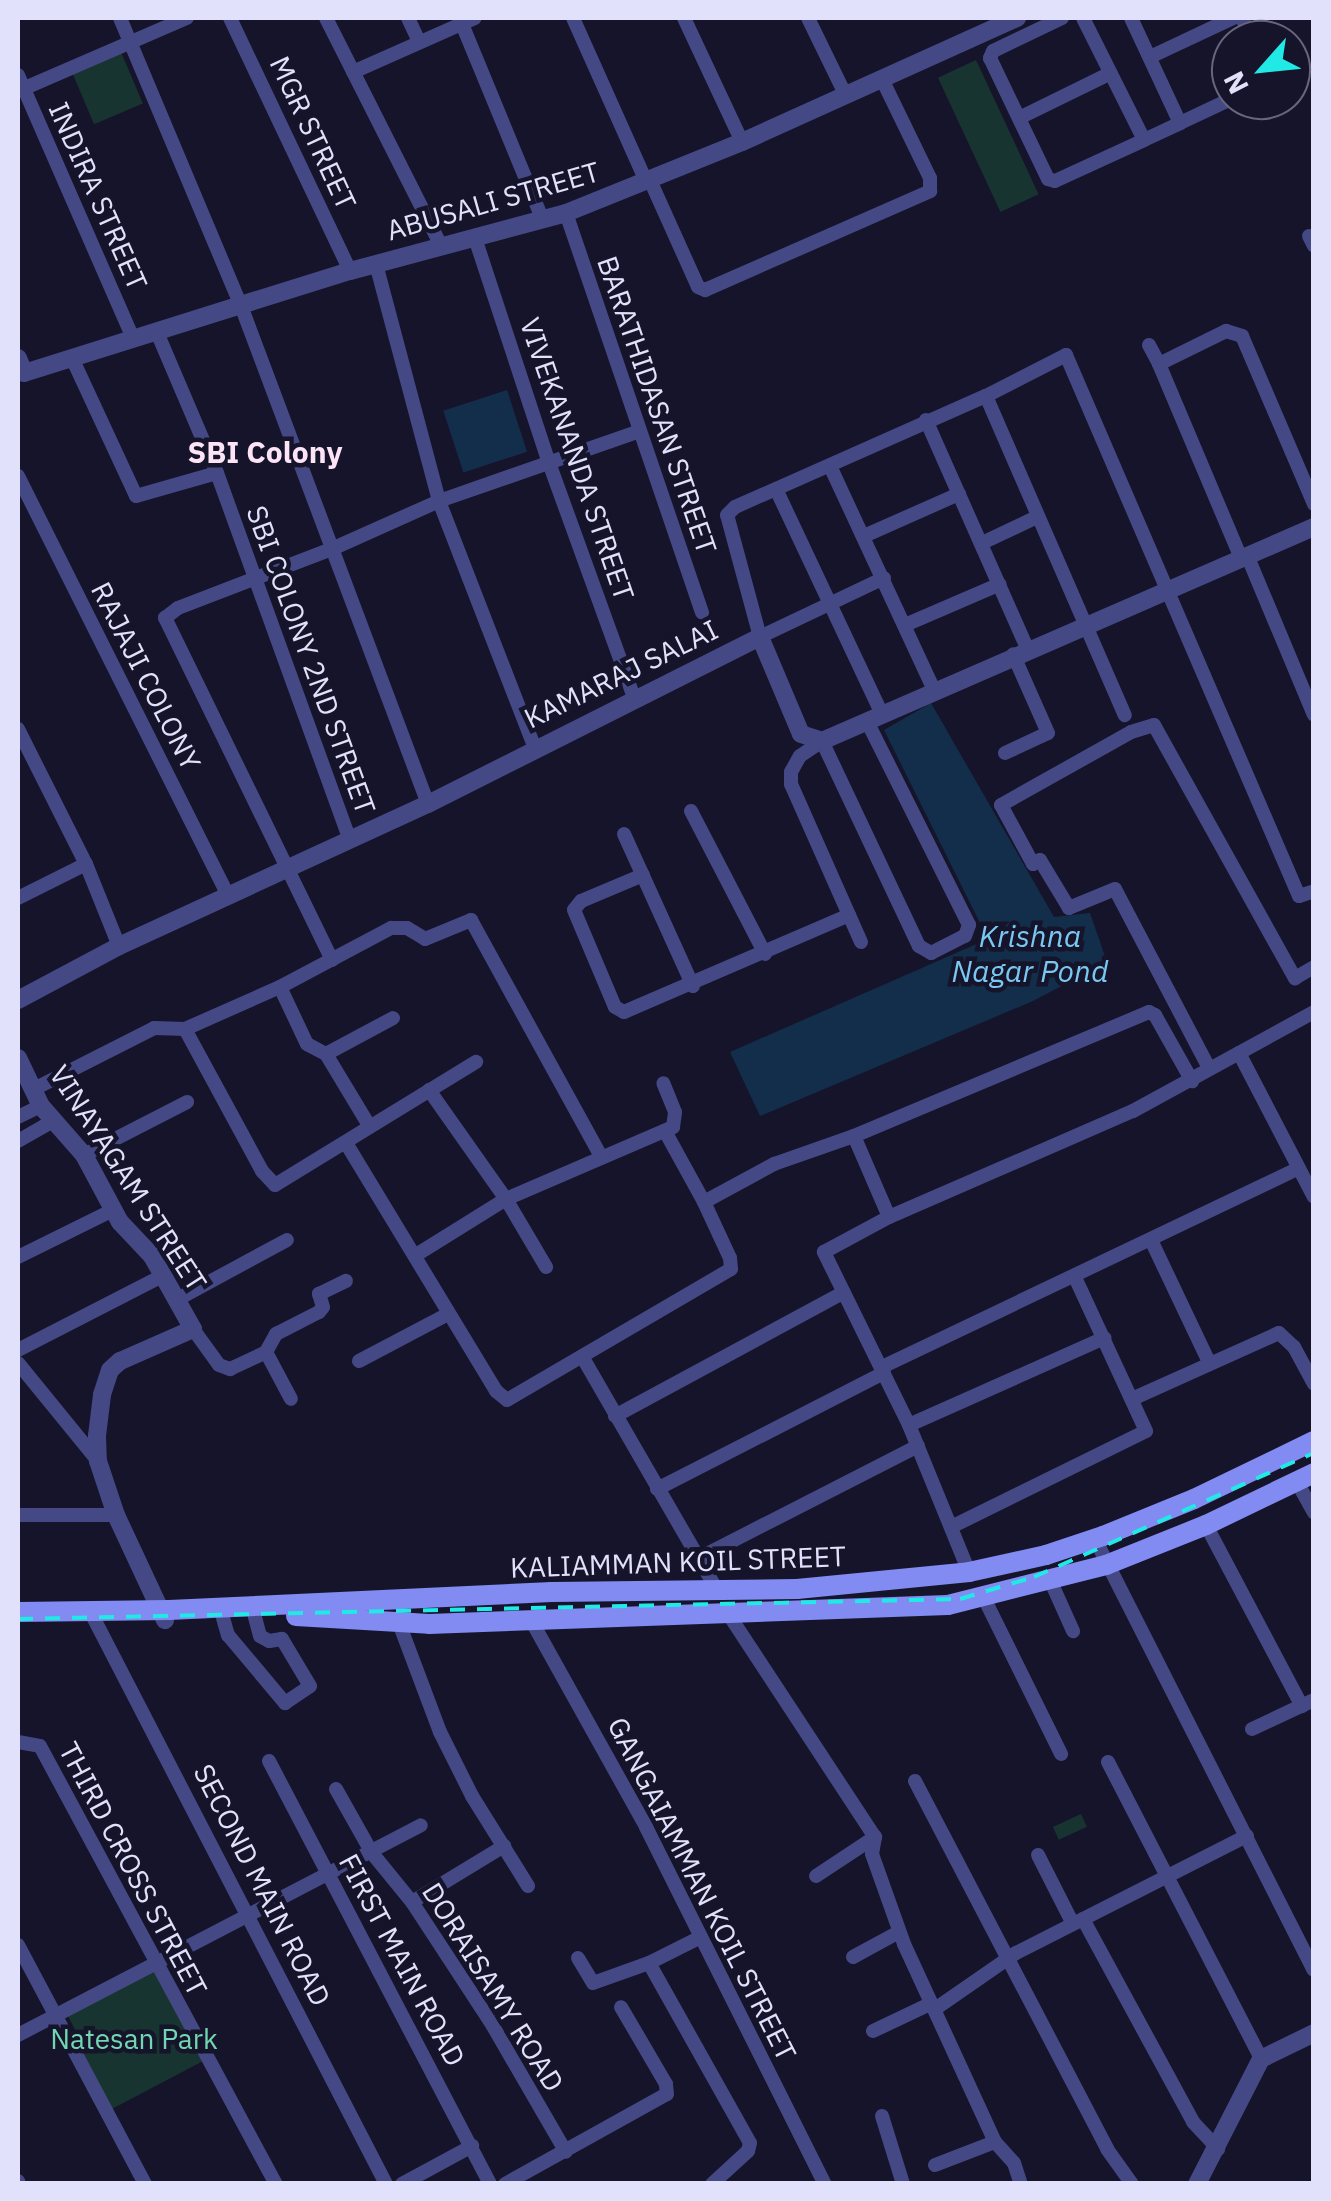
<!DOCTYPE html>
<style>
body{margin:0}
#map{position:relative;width:1331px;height:2201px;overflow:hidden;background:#15142a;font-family:"IBM Plex Sans",sans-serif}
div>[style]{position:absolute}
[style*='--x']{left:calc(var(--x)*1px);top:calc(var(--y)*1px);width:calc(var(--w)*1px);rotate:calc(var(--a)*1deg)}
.green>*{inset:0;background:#183430;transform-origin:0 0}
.water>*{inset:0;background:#132e4a;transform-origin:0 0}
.minor>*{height:14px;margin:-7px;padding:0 7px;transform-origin:7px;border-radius:7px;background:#444985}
.tertiary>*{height:18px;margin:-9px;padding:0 9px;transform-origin:9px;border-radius:9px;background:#444985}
.secondary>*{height:20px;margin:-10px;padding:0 10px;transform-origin:10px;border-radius:10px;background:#818bf2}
.rail>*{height:4px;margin-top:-2px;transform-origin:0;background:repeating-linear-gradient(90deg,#20e9e6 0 15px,transparent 0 27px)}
span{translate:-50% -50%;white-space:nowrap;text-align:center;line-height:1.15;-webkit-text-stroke:9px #15142a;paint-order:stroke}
.street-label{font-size:28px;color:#e1e1fc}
.park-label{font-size:28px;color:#72d6b2}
.neighbourhood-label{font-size:30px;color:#fce3f6;font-weight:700}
.water-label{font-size:30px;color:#79c8f2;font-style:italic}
.frame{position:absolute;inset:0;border:20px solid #e1e1fc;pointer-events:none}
.north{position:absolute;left:1211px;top:20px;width:100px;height:100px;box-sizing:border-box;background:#15142a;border:2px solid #67667e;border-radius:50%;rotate:243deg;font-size:28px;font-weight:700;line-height:40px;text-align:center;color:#e1e1fc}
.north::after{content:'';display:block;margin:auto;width:35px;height:45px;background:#20e9e6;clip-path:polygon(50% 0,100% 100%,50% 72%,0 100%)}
</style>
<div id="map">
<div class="green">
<i style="left:121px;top:52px;width:56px;height:53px;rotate:67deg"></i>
<i style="left:976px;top:60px;width:148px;height:42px;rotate:65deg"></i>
<i style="left:1081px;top:1814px;width:14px;height:31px;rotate:65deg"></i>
<i style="clip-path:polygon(155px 1970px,203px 2061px,110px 2110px,76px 2046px,82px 2043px,68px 2016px)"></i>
</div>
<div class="water">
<i style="left:507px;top:390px;width:65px;height:67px;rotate:72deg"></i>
<i style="clip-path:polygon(931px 703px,1054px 917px,1090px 913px,1107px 962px,1033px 1001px,760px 1116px,730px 1052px,988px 939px,884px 730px)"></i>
</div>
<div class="minor">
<i style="--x:120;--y:18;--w:309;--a:67.2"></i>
<i style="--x:240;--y:303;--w:535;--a:69.43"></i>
<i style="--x:230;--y:18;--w:280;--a:64.6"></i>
<i style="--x:326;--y:18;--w:255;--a:63.2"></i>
<i style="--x:408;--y:18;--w:26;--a:65"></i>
<i style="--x:573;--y:18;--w:179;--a:65.9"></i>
<i style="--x:684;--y:18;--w:137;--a:64.9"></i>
<i style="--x:808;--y:18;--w:87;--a:64"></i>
<i style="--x:1062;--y:18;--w:76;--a:154.4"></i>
<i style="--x:993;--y:51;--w:8;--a:113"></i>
<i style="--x:990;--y:58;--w:134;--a:64.4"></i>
<i style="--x:1048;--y:179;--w:7;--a:16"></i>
<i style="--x:1055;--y:181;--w:98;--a:-24.7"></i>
<i style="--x:1083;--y:18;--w:136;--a:63.4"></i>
<i style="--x:1144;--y:140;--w:40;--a:-25"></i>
<i style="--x:1131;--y:18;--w:116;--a:65"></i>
<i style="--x:1180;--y:123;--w:56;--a:-25.2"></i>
<i style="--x:1242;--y:18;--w:24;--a:66"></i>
<i style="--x:462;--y:24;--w:210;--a:67.6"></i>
<i style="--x:1150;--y:57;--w:92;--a:-25.2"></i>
<i style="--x:353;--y:72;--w:133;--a:-23.9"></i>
<i style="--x:18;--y:75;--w:287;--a:66.4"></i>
<i style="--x:18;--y:91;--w:184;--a:-23.4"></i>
<i style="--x:1019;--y:118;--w:102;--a:-26.1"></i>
<i style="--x:650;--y:180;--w:117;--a:65.8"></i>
<i style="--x:698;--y:287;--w:8;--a:23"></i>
<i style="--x:705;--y:290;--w:246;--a:-23.7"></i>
<i style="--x:930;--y:191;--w:13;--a:-90"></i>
<i style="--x:930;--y:178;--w:108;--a:-115.9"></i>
<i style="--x:566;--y:213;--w:422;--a:71.2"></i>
<i style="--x:1309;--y:236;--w:11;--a:63"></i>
<i style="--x:475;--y:238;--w:234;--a:71.8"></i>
<i style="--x:548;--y:460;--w:252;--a:70.1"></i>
<i style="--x:376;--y:264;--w:245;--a:75.1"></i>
<i style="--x:439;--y:501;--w:265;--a:68.8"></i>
<i style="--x:156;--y:330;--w:155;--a:66.9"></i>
<i style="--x:217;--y:473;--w:391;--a:70.1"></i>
<i style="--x:1149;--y:345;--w:21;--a:62"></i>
<i style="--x:1159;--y:364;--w:75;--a:-26.2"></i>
<i style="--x:1226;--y:331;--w:17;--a:17"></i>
<i style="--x:1242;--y:336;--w:183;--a:66.8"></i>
<i style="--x:72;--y:358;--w:152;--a:65.1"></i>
<i style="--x:136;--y:496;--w:84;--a:-15.9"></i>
<i style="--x:1159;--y:364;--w:211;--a:67.1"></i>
<i style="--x:986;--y:396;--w:348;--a:66.5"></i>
<i style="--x:926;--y:420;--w:249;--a:66.1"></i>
<i style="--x:830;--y:466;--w:247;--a:65.1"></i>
<i style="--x:18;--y:476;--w:471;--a:63.4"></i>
<i style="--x:776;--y:489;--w:249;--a:64.8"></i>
<i style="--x:864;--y:536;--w:104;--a:-23.9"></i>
<i style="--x:982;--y:543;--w:61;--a:-25.3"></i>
<i style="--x:1247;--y:555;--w:173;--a:67.3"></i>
<i style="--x:884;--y:578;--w:137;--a:154.6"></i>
<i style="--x:760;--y:637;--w:126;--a:-105.1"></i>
<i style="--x:727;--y:515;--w:11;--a:-45"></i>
<i style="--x:735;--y:507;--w:274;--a:-23.9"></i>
<i style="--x:986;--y:396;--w:90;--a:-27.1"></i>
<i style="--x:1066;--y:355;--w:589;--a:66.7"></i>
<i style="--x:1299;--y:896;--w:16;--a:-18"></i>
<i style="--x:905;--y:625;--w:103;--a:-23.3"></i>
<i style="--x:18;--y:729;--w:151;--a:63.3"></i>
<i style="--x:86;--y:864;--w:88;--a:68.1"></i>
<i style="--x:1005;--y:753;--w:47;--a:-24.9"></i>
<i style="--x:1048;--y:733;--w:86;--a:-113.9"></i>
<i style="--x:691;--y:811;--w:161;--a:62.6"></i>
<i style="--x:624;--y:834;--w:167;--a:65.6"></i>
<i style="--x:643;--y:875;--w:67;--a:157.2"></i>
<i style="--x:581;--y:901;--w:11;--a:128"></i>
<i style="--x:574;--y:910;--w:105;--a:67.1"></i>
<i style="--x:615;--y:1007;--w:10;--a:29"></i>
<i style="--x:624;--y:1012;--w:245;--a:-23.3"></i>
<i style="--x:18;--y:898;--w:76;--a:-26.6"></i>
<i style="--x:861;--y:942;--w:173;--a:-113.9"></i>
<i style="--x:791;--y:784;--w:12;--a:-90"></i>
<i style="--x:791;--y:772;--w:18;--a:-61"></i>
<i style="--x:800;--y:756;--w:27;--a:-34"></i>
<i style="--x:822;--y:741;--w:227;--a:64.7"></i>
<i style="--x:919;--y:946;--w:14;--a:30"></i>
<i style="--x:931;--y:953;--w:38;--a:-27"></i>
<i style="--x:965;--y:936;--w:12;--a:-70"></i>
<i style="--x:969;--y:925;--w:228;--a:-116.6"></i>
<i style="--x:332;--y:960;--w:381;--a:-116"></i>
<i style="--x:165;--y:618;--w:16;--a:-38"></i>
<i style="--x:178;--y:608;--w:167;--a:-21"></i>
<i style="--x:334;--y:548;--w:115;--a:-24.1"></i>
<i style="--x:439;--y:501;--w:210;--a:-19.2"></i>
<i style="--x:280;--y:987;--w:63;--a:64.7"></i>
<i style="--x:307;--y:1044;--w:21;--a:28"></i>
<i style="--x:185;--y:1029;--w:104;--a:-23.9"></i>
<i style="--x:280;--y:987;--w:126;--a:-28"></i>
<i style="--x:391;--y:928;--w:16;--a:0"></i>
<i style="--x:407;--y:928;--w:21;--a:31"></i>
<i style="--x:425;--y:939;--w:50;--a:-22.4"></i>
<i style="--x:471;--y:920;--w:269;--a:61.2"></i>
<i style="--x:185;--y:1029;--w:162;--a:61.5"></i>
<i style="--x:262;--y:1171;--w:19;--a:47"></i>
<i style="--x:275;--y:1185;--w:236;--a:-31.5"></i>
<i style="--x:1239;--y:1053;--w:162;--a:62.5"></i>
<i style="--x:326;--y:1054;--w:85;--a:58.9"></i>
<i style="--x:326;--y:1054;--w:76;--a:-28.2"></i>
<i style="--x:1209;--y:1068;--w:202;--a:-117.7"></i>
<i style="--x:1115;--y:889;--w:50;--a:157.6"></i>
<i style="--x:1069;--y:908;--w:56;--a:-121.1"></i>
<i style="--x:1040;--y:860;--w:8;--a:150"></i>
<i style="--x:1033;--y:864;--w:67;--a:-118.5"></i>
<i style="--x:1001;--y:805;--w:149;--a:-29.3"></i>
<i style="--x:1131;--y:732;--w:24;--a:-17"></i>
<i style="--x:1154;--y:725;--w:290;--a:60.9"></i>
<i style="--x:1295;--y:978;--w:22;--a:-30"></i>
<i style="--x:34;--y:1089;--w:135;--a:-26.9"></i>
<i style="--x:154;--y:1028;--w:31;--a:2"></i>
<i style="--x:429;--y:1090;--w:133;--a:54.8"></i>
<i style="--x:506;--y:1199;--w:79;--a:59.5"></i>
<i style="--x:18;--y:1117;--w:25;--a:-26"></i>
<i style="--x:854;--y:1136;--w:88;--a:66.6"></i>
<i style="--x:18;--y:1141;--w:40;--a:-29.7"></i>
<i style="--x:346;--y:1143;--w:290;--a:58.8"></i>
<i style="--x:496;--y:1391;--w:14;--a:39"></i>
<i style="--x:507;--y:1400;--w:259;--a:-30.3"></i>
<i style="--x:731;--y:1269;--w:11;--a:-95"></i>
<i style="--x:730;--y:1258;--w:62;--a:-114.9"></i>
<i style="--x:704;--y:1202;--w:81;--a:-118.8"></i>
<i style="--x:84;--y:1155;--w:116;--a:-27.2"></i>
<i style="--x:704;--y:1202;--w:80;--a:-28.5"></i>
<i style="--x:774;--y:1164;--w:85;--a:-19.3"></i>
<i style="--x:854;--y:1136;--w:320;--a:-22.8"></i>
<i style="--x:1149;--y:1012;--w:7;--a:27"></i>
<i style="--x:1155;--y:1015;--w:76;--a:60.7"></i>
<i style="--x:1151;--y:1240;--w:137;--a:64.6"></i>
<i style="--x:416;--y:1255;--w:106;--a:-31.9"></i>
<i style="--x:506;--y:1199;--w:182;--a:-23.3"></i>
<i style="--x:673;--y:1127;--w:15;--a:-82"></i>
<i style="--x:675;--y:1112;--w:31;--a:-112"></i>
<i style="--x:18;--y:1257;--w:106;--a:-26.3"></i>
<i style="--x:176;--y:1300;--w:126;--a:-28.4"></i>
<i style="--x:193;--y:1329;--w:44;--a:54.2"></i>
<i style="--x:219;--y:1365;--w:12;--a:20"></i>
<i style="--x:230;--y:1369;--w:40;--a:-25"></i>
<i style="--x:266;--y:1352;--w:21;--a:-61"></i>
<i style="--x:276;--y:1334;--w:48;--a:-27.1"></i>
<i style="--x:319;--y:1312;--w:6;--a:-51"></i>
<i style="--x:323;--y:1307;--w:14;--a:-107"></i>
<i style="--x:319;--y:1294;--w:30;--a:-26"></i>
<i style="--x:18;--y:1350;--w:162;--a:-27.2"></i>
<i style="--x:266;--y:1352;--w:53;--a:62"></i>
<i style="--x:583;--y:1358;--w:266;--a:60"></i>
<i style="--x:359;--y:1361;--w:101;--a:-27.8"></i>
<i style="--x:18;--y:1363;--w:127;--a:50.8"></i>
<i style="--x:882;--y:1367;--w:461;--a:-25.5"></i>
<i style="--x:1132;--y:1399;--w:161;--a:-24.2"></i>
<i style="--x:1279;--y:1333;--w:21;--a:43"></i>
<i style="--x:1294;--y:1347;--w:42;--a:61.6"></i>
<i style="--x:615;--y:1416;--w:260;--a:-28.4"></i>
<i style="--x:909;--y:1425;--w:214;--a:-24"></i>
<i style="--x:1297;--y:1482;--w:35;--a:61"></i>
<i style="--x:657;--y:1489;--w:255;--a:-27.1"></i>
<i style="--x:18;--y:1515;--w:98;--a:0"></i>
<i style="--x:1206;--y:1525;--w:205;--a:62.1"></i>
<i style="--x:951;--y:1527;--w:217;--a:-26.2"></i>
<i style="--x:1146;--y:1431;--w:170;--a:-114.8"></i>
<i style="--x:1095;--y:1539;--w:483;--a:63.1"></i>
<i style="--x:699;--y:1558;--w:246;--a:-27.1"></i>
<i style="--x:969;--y:1572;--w:159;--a:-112.2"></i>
<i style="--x:909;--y:1425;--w:193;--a:-116.2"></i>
<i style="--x:824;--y:1252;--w:74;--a:-28.3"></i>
<i style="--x:889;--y:1217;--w:266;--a:-23.5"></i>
<i style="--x:1133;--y:1111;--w:206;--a:-28.7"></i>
<i style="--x:1051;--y:1582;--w:54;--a:65.8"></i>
<i style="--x:984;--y:1598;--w:174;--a:63.7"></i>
<i style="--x:90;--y:1611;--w:645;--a:62.68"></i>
<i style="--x:729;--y:1615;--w:266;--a:56.7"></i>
<i style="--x:875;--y:1837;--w:17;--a:100"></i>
<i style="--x:872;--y:1854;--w:96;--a:70.4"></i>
<i style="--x:904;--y:1944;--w:218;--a:65.3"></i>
<i style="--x:995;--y:2142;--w:28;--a:48"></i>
<i style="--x:1014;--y:2163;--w:22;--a:72"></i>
<i style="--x:223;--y:1618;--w:18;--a:74"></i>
<i style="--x:228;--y:1635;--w:89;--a:50"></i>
<i style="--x:285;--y:1703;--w:30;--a:-34"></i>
<i style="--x:310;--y:1686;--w:55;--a:-120.8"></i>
<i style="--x:282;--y:1639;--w:13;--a:171"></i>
<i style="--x:269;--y:1641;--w:10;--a:-151"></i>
<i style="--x:260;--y:1636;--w:20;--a:-105"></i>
<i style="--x:531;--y:1620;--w:237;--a:60.9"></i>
<i style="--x:646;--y:1827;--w:399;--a:63.4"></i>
<i style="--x:399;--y:1623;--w:116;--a:69.4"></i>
<i style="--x:440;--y:1732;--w:72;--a:63.4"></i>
<i style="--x:472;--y:1796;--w:106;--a:58.1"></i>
<i style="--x:1252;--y:1729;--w:68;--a:-25.1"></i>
<i style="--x:18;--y:1742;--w:22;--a:10"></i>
<i style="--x:40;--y:1746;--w:498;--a:61.7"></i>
<i style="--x:269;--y:1761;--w:477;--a:62.4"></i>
<i style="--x:1108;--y:1762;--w:334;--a:62.7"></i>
<i style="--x:915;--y:1781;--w:415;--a:62.4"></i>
<i style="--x:1107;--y:2149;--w:43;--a:54.5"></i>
<i style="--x:336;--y:1789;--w:73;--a:60.6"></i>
<i style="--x:372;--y:1853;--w:63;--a:50.8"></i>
<i style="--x:412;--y:1902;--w:142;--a:56.8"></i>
<i style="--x:490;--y:2021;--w:151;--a:59.9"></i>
<i style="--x:1038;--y:1855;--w:77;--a:63.1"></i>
<i style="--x:816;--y:1876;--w:71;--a:-33.5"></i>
<i style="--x:412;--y:1902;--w:108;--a:-31.3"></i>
<i style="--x:1083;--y:1919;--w:231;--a:61.5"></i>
<i style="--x:1193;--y:2122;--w:37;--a:47"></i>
<i style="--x:18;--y:1945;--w:271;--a:62"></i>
<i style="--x:853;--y:1957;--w:52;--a:-28.5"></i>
<i style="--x:578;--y:1958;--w:29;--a:59"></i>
<i style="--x:593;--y:1983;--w:59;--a:-19.7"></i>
<i style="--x:649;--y:1963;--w:58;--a:-26.6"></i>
<i style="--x:649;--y:1963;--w:206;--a:60.7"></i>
<i style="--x:750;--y:2143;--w:8;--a:104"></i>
<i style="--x:748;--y:2151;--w:49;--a:137.5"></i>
<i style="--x:935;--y:2009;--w:98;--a:-34.7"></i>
<i style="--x:1016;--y:1953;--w:259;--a:-26.9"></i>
<i style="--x:873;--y:2031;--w:65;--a:-25.4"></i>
<i style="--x:18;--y:2035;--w:454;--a:-27.5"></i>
<i style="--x:882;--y:2116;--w:71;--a:72.8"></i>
<i style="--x:935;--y:2165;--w:64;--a:-21"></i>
<i style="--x:18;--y:2181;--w:3;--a:72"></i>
<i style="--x:402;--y:2184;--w:80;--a:-28.5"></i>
<i style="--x:505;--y:2184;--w:185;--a:-29.1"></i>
<i style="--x:667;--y:2094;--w:10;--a:-96"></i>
<i style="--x:666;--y:2084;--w:89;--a:-120.3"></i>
</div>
<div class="tertiary">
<i style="--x:18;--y:358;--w:16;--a:68"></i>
<i style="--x:24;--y:373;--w:342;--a:-17.4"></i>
<i style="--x:350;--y:271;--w:224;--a:-15"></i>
<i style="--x:566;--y:213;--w:190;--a:-22"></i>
<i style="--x:742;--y:142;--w:302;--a:-24.3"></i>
<i style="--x:18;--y:1000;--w:115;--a:-28.1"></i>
<i style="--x:119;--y:946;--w:340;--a:-24.7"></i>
<i style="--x:428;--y:804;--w:372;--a:-26.7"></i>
<i style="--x:760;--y:637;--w:105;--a:67.1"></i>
<i style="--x:801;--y:734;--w:22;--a:18"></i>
<i style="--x:822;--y:741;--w:537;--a:-23.51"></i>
<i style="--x:18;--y:1058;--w:53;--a:64.4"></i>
<i style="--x:41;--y:1106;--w:65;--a:48.7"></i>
<i style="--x:84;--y:1155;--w:76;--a:61.8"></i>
<i style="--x:120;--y:1222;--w:47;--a:46.7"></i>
<i style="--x:152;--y:1256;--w:84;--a:60.7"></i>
<i style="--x:193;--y:1329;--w:80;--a:156.3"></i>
<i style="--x:120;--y:1361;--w:13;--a:138"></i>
<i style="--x:110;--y:1370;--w:26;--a:108"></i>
<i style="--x:102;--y:1395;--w:41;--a:97"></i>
<i style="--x:97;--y:1436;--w:25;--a:88"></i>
<i style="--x:98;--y:1461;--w:57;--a:71.6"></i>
<i style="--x:116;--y:1515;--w:116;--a:65"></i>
<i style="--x:1197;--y:2184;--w:140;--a:-62.9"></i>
<i style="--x:1261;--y:2059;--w:59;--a:-26.1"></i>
</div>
<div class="secondary">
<i style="--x:18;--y:1612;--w:151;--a:-0.8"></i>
<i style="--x:169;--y:1610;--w:383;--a:-2.7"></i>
<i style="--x:552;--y:1592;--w:245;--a:-0.7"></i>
<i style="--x:797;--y:1589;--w:173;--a:-5.6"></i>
<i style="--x:969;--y:1572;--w:79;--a:-12.4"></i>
<i style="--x:1046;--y:1555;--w:60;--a:-18.4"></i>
<i style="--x:1103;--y:1536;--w:98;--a:-22.1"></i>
<i style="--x:1194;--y:1499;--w:133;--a:-25.8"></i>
<i style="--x:296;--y:1616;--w:133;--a:3.4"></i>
<i style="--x:429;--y:1624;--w:519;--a:-2.1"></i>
<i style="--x:948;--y:1605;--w:163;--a:-14.2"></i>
<i style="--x:1106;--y:1565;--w:108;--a:-21.8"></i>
<i style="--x:1206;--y:1525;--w:120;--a:-25.7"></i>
</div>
<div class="rail">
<i style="--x:18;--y:1619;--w:942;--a:-1.22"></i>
<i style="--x:960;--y:1599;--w:77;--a:-16.6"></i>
<i style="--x:1034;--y:1577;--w:306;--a:-23.9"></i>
</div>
<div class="street-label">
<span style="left:313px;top:133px;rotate:65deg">MGR STREET</span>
<span style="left:98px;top:196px;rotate:66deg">INDIRA STREET</span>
<span style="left:493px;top:201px;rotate:-16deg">ABUSALI STREET</span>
<span style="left:657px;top:405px;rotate:71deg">BARATHIDASAN STREET</span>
<span style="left:577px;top:459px;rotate:71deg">VIVEKANANDA STREET</span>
<span style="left:311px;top:660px;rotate:70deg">SBI COLONY 2ND STREET</span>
<span style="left:621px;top:674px;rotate:-26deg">KAMARAJ SALAI</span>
<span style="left:146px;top:676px;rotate:63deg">RAJAJI COLONY</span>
<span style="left:128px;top:1178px;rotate:57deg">VINAYAGAM STREET</span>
<span style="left:678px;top:1562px;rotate:-2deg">KALIAMMAN KOIL STREET</span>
<span style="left:133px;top:1869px;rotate:62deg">THIRD CROSS STREET</span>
<span style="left:262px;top:1885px;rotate:63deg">SECOND MAIN ROAD</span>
<span style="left:702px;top:1889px;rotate:63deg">GANGAIAMMAN KOIL STREET</span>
<span style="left:402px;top:1960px;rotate:62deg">FIRST MAIN ROAD</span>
<span style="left:493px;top:1987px;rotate:58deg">DORAISAMY ROAD</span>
</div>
<div class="park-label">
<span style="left:134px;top:2039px">Natesan Park</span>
</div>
<div class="neighbourhood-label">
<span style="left:265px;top:452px">SBI Colony</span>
</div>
<div class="water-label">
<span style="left:1030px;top:953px">Krishna<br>Nagar Pond</span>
</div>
<div class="frame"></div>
<div class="north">N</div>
</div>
